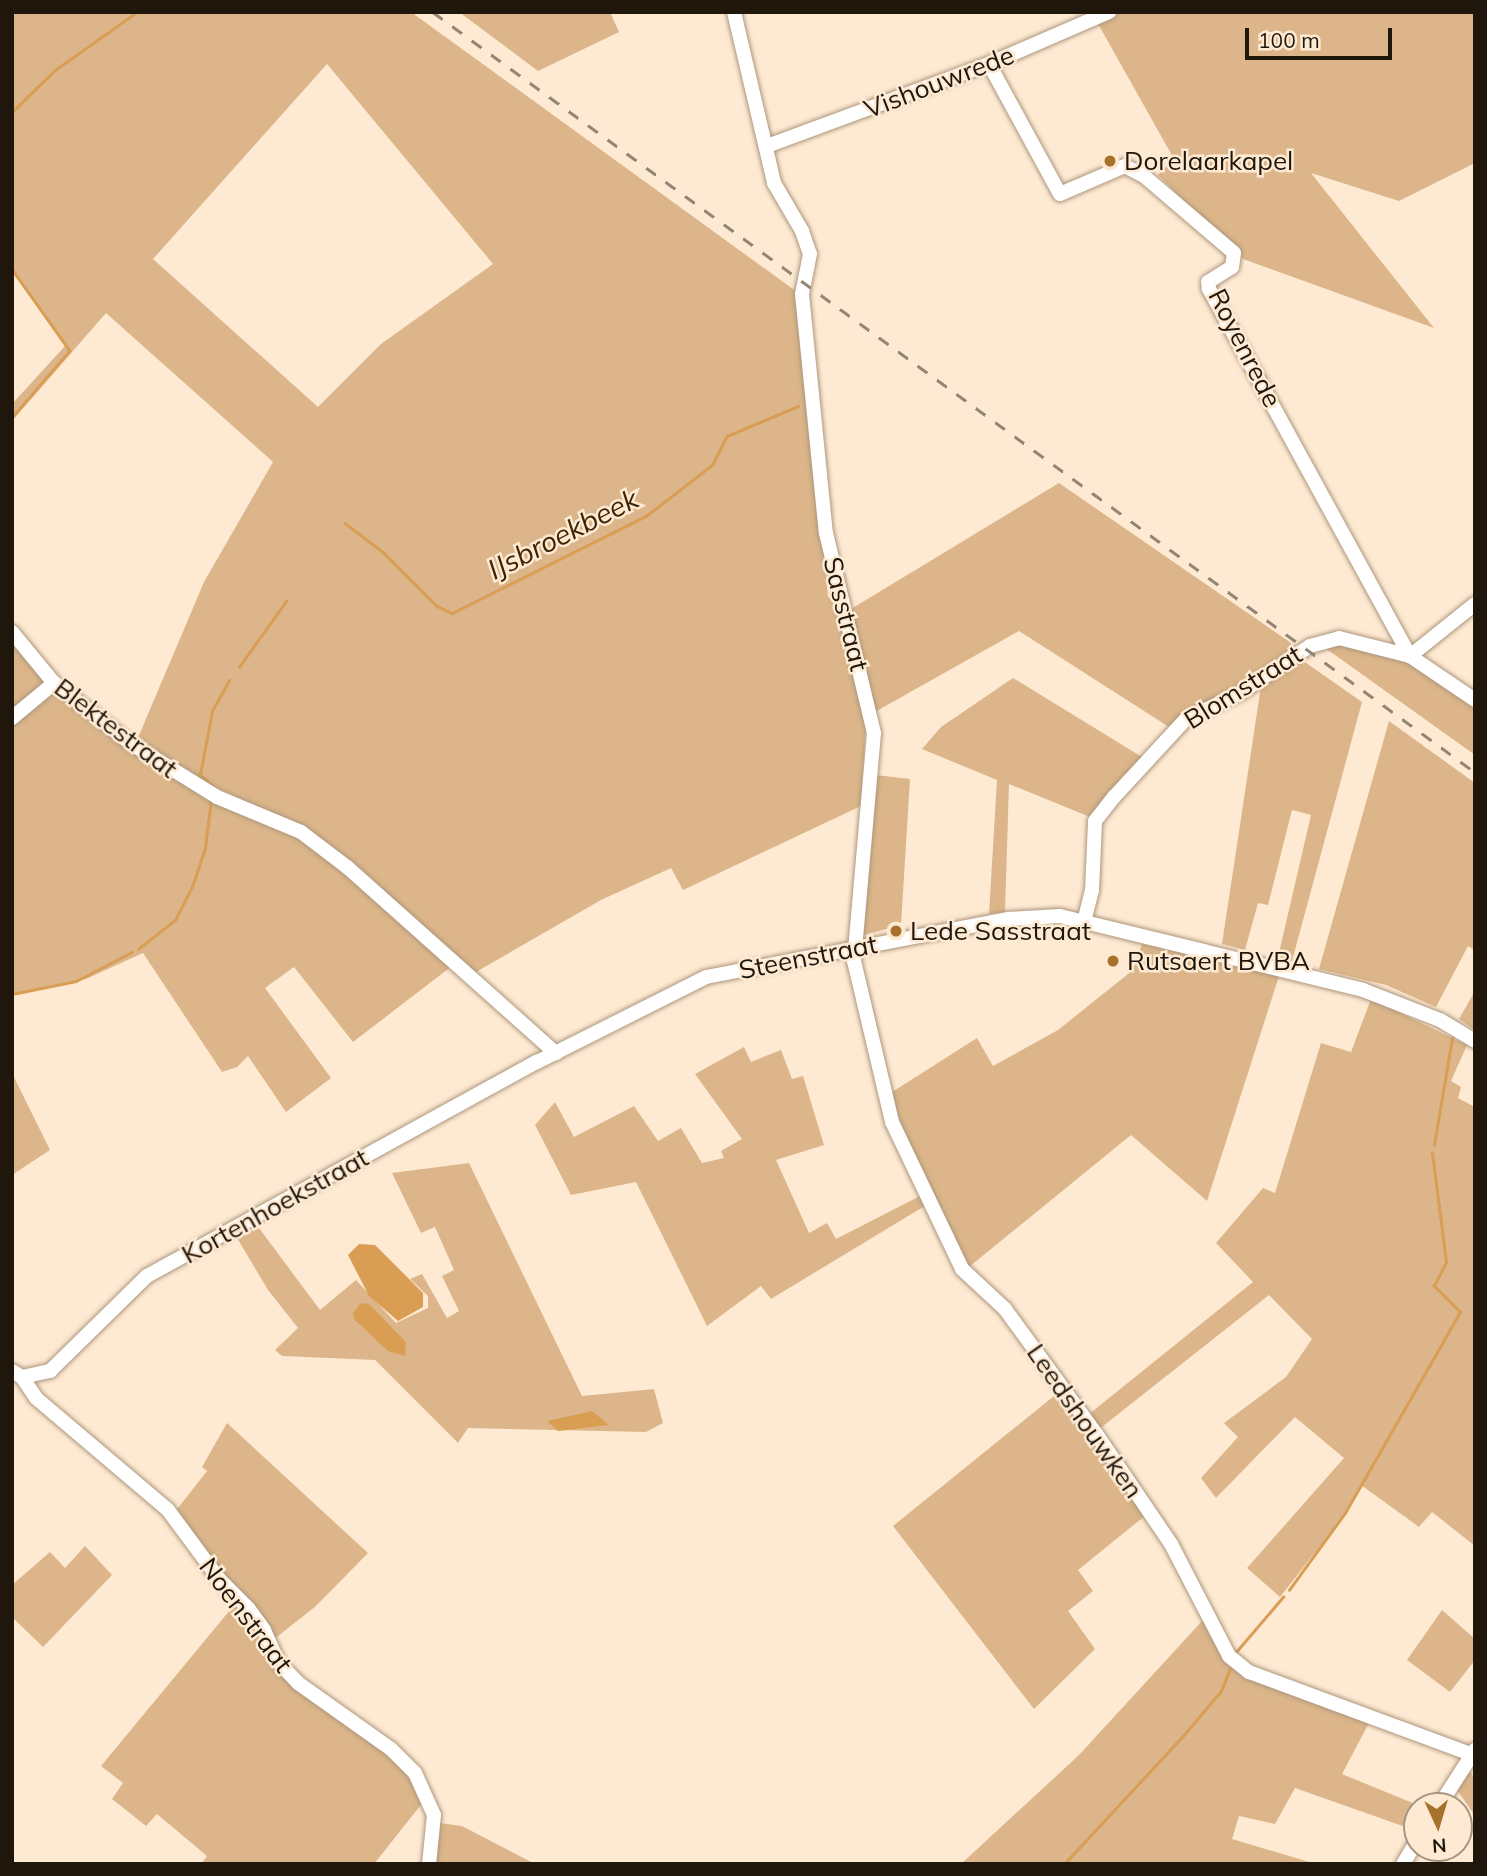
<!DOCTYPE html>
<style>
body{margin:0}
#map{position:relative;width:1487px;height:1876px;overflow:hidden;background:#feead3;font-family:Mulish,sans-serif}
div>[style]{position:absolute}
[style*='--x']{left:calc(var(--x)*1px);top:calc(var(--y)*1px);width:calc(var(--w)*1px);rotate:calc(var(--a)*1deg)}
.green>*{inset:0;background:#dcb68a}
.water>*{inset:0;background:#d99d53}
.stream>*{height:2.5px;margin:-1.25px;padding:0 1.25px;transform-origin:1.25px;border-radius:1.25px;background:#d99d53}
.roads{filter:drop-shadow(0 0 2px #ad967c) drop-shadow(0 0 2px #ad967c)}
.minor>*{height:14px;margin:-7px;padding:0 7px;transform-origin:7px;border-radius:7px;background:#fff}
.rail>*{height:2.5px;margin-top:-1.25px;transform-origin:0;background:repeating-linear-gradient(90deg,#938574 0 12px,transparent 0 24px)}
.dots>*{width:19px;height:19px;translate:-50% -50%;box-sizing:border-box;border:4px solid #feead3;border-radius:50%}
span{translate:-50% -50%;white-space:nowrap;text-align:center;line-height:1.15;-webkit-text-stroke:5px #feead3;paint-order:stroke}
.street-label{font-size:26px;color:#1f160c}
.poi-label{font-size:26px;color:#1f160c}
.left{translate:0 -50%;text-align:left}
.water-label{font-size:28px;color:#3d2504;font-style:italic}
.frame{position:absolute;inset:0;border:14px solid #1f160c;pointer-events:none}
.north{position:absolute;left:1403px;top:1792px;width:70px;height:70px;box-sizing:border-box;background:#feead3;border:2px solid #a59583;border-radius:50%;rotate:176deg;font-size:19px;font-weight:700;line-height:28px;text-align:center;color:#1f160c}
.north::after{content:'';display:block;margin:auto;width:24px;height:32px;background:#a7722c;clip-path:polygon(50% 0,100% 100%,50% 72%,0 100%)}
.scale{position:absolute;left:1245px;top:28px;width:147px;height:32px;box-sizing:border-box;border:4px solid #1f160c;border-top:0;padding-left:9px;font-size:21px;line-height:24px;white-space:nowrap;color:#1f160c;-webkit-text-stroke:5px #feead3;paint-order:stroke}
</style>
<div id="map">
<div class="green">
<i style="clip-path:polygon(evenodd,12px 12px,411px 12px,797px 292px,828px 597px,851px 609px,1059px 483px,1297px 647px,1169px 727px,1019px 631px,866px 717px,861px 806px,683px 890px,671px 868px,601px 900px,476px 972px,307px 829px,195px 778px,137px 740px,204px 582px,273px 462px,106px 313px,12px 421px,12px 404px,65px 346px,12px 271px,12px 12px,327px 64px,493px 264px,381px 344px,318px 407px,153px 259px,327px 64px)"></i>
<i style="clip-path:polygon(459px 12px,610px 12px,619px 32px,538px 71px)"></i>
<i style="clip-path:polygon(1115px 12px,1475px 12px,1475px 163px,1399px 201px,1311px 173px,1434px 328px,1243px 259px,1158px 175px,1174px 159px,1097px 22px)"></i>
<i style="clip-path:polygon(12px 640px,48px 684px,12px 714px)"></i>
<i style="clip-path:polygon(1329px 641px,1400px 656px,1475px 703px,1475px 755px,1321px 645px)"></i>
<i style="clip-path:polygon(1299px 658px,1362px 702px,1292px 961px,1278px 957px,1311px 815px,1292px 810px,1268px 905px,1258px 903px,1245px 950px,1222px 944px,1261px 686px)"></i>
<i style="clip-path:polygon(1013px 678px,1142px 757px,1090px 817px,1009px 784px,1005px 912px,989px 914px,997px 780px,922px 749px,941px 727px)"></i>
<i style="clip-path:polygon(54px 689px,91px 721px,292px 832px,336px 864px,452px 966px,353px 1042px,294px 967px,265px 988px,331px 1078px,286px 1112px,248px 1056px,237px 1067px,222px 1072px,143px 953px,86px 979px,12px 994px,12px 722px)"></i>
<i style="clip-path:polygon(1389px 721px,1475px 783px,1475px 950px,1468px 946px,1436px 1007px,1386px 985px,1319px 969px)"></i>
<i style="clip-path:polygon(876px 775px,910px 779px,901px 925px,860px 936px)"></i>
<i style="clip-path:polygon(1142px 944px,1279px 976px,1207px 1201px,1131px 1135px,969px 1267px,901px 1131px,889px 1094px,977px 1038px,993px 1066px,1058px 1030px,1133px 970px)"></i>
<i style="clip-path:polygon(1475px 991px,1475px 1030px,1459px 1019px)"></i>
<i style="clip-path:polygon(1371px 999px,1467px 1045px,1451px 1081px,1461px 1087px,1458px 1098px,1475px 1107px,1475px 1546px,1432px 1512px,1419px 1527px,1361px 1485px,1339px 1522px,1280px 1597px,1247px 1568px,1344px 1458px,1295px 1417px,1216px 1498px,1201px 1478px,1238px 1437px,1224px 1423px,1286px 1377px,1312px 1339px,1269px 1295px,1098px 1430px,1088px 1415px,1253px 1282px,1216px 1243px,1263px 1188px,1275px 1193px,1321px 1043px,1351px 1052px)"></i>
<i style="clip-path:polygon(744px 1047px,751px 1062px,781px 1050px,792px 1079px,803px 1076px,824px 1145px,776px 1160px,809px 1233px,827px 1223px,836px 1239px,922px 1195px,928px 1204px,771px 1299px,761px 1286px,707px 1326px,636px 1182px,571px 1195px,535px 1125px,555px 1102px,574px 1137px,634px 1106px,658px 1141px,681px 1128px,702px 1163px,724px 1158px,721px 1151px,742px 1139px,695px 1074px)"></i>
<i style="clip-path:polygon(12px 1073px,50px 1150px,12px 1175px)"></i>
<i style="clip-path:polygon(469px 1163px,582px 1396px,654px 1389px,663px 1423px,646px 1432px,468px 1428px,458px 1443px,375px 1360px,282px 1356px,275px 1350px,298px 1328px,268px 1290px,237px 1238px,259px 1228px,320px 1310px,356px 1280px,396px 1323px,428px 1308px,428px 1296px,410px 1279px,422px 1274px,447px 1318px,459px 1311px,442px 1276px,454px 1270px,435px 1227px,421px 1233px,392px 1173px)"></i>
<i style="clip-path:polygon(1059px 1392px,1146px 1515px,1078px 1570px,1093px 1591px,1068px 1611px,1095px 1649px,1034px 1709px,893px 1526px)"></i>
<i style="clip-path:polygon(227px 1423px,368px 1553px,316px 1606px,273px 1640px,174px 1513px,207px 1471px,202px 1467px)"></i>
<i style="clip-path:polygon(85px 1546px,112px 1575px,43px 1647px,12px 1617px,12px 1585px,50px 1552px,65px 1568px)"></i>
<i style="clip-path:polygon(235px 1604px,261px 1639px,328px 1708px,409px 1772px,424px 1801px,374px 1864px,201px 1864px,207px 1856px,157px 1814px,146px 1826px,112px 1799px,123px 1783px,101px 1766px)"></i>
<i style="clip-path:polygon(1442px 1610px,1475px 1639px,1475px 1660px,1450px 1692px,1407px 1660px)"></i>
<i style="clip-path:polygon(1203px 1620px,1231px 1667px,1370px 1721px,1342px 1774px,1420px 1806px,1414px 1830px,1295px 1788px,1275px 1824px,1239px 1816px,1232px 1839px,1316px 1864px,961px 1864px,1079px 1755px)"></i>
<i style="clip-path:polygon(1470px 1771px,1475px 1780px,1475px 1816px,1457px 1790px)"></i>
<i style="clip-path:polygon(439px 1823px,462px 1826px,535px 1864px,431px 1864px)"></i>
</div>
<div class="water">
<i style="clip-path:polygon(359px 1244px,375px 1245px,423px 1293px,423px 1307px,398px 1321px,369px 1296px,348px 1255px)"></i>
<i style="clip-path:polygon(361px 1303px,369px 1304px,406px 1342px,405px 1356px,388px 1351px,354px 1319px,353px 1313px)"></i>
<i style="clip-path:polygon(592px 1411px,609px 1425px,558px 1431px,547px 1421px)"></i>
</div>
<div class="stream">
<i style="--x:12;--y:112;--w:60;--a:-44.3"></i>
<i style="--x:55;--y:70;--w:100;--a:-35.3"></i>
<i style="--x:12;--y:269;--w:100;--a:54.7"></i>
<i style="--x:70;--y:351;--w:89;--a:130.9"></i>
<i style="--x:345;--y:523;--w:48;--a:37.3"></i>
<i style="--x:383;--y:552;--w:76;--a:45"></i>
<i style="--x:437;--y:606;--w:17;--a:25"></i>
<i style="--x:452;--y:613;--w:217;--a:-26.6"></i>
<i style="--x:646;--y:516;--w:83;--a:-37.7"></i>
<i style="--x:712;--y:465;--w:33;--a:-63"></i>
<i style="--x:727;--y:436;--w:77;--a:-22.9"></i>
<i style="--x:239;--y:667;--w:81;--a:-54.5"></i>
<i style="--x:215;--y:789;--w:21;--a:-137"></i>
<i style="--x:200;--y:775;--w:65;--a:-79.4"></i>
<i style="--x:212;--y:711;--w:35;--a:-61"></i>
<i style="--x:138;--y:949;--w:47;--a:-38.1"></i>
<i style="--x:175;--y:920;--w:37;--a:-63"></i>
<i style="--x:192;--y:887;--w:41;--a:-71.6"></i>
<i style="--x:205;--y:848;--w:49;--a:-83"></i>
<i style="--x:12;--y:994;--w:65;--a:-11.5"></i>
<i style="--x:76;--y:981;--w:63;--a:-27.4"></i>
<i style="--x:1434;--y:1145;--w:108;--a:-80.4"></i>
<i style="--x:1289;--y:1590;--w:95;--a:-54"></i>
<i style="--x:1345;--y:1513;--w:232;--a:-60.2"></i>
<i style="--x:1460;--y:1312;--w:37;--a:-135"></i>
<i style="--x:1434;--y:1286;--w:27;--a:-63"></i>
<i style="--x:1446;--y:1262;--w:110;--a:-97.3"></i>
<i style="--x:1235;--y:1653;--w:74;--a:-49.4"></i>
<i style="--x:1064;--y:1864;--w:173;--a:-47.1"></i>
<i style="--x:1182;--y:1737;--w:60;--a:-49.7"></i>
<i style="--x:1221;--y:1691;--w:24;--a:-68"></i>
</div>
<div class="roads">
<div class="minor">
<i style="--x:734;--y:12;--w:176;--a:76.8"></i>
<i style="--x:774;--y:183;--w:56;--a:59.7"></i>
<i style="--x:802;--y:231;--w:24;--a:71"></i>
<i style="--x:810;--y:254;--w:41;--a:101.3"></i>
<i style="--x:802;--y:294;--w:240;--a:84.3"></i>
<i style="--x:826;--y:533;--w:206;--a:76.5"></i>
<i style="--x:874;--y:733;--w:229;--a:95"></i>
<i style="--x:854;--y:961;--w:165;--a:76.7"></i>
<i style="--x:892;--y:1122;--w:163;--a:64.5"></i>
<i style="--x:962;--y:1269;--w:59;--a:42.9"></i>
<i style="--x:1005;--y:1309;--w:156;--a:53.9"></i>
<i style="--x:1097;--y:1435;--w:132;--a:55.8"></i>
<i style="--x:1171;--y:1544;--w:126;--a:62.6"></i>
<i style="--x:1229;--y:1656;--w:26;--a:39"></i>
<i style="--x:1249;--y:1672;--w:237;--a:20.3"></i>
<i style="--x:989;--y:64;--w:148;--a:61.4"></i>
<i style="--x:1060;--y:194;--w:71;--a:-23.3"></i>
<i style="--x:1125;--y:166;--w:21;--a:28"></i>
<i style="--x:1144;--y:176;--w:118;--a:40.5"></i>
<i style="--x:1234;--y:253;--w:14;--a:98"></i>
<i style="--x:1232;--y:267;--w:28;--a:148"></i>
<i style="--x:1208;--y:282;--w:7;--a:82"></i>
<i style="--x:1209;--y:289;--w:418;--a:61.3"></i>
<i style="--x:767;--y:146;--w:237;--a:-20.3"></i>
<i style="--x:989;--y:64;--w:131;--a:-23.4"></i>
<i style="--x:12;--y:632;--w:66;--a:50.5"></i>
<i style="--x:54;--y:683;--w:97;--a:38.3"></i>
<i style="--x:130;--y:743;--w:102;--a:31.8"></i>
<i style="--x:217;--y:797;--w:91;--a:22.6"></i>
<i style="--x:301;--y:832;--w:58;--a:37.3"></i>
<i style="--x:347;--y:867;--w:280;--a:41.7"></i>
<i style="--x:1410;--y:656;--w:83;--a:-38.7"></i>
<i style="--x:12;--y:718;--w:55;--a:-39.8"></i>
<i style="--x:1084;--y:922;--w:32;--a:-76"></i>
<i style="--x:1092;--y:891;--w:70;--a:-87.5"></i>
<i style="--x:1095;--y:821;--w:31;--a:-52"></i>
<i style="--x:1114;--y:797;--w:105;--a:-47.3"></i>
<i style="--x:1185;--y:720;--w:64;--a:-26.2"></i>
<i style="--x:1242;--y:692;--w:82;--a:-34.1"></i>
<i style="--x:1310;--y:646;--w:30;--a:-15"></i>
<i style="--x:1339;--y:638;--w:73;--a:14.2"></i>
<i style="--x:1410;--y:656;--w:78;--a:34.1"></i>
<i style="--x:12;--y:1371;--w:12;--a:31"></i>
<i style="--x:22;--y:1377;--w:29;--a:-12"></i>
<i style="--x:50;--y:1371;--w:136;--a:-44.4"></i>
<i style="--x:147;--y:1276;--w:445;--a:-28.8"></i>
<i style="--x:537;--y:1062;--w:189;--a:-26.7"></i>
<i style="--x:706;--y:977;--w:308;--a:-10.9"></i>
<i style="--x:1008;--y:919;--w:52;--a:-3.3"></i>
<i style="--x:1060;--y:916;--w:312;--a:13.7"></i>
<i style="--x:1363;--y:990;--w:83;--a:21.3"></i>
<i style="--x:1440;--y:1020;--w:41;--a:31"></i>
<i style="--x:22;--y:1377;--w:25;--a:56"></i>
<i style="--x:36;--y:1398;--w:173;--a:40.3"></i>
<i style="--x:168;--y:1510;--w:86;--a:53.5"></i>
<i style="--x:219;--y:1579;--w:42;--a:45"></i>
<i style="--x:249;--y:1609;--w:26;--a:54"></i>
<i style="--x:264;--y:1630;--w:35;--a:66"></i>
<i style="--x:278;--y:1662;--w:29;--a:46"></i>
<i style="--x:298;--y:1683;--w:114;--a:35.4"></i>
<i style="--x:391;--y:1749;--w:34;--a:45"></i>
<i style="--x:415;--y:1773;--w:46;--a:65.7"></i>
<i style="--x:434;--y:1815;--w:49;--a:95.8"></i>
<i style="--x:1439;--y:1806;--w:67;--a:-57.3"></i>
<i style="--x:1403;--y:1864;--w:27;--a:-59"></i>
</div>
</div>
<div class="rail">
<i style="--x:433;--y:12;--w:1290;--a:36.11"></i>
</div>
<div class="dots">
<i style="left:1110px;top:161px;background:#a7722c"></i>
<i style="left:896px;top:931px;background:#a7722c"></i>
<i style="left:1113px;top:961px;background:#a7722c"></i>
</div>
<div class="street-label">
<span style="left:939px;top:82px;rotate:-21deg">Vishouwrede</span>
<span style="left:1245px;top:348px;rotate:63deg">Royenrede</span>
<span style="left:846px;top:614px;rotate:76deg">Sasstraat</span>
<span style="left:1243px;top:687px;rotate:-32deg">Blomstraat</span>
<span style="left:116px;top:728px;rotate:37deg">Blektestraat</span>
<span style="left:808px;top:957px;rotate:-11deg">Steenstraat</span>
<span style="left:275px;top:1206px;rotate:-29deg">Kortenhoekstraat</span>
<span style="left:1085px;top:1421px;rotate:55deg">Leedshouwken</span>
<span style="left:246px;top:1615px;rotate:53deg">Noenstraat</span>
</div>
<div class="poi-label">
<span class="left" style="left:1124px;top:161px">Dorelaarkapel</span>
<span class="left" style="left:910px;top:931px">Lede Sasstraat</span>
<span class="left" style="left:1127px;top:961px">Rutsaert BVBA</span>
</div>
<div class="water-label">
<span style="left:563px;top:534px;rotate:-27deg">IJsbroekbeek</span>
</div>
<div class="frame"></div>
<div class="north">N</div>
<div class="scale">100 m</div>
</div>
